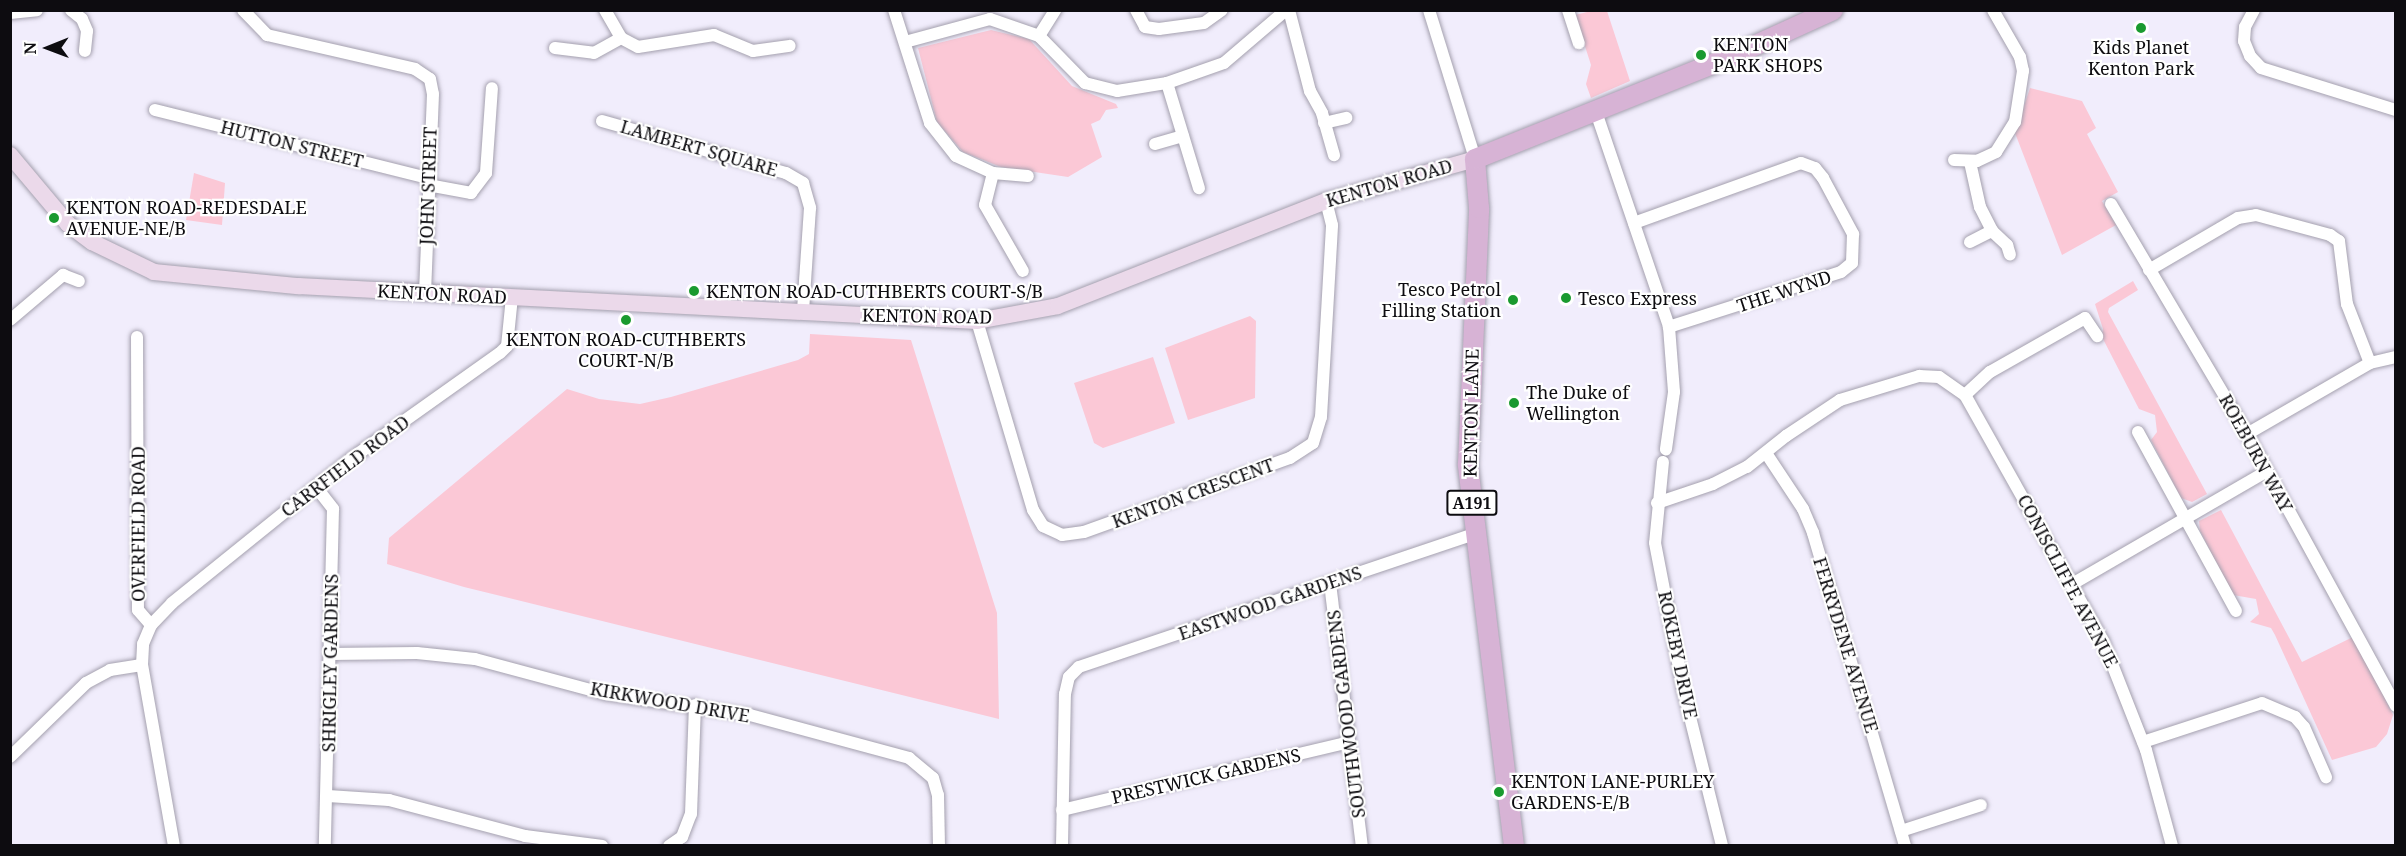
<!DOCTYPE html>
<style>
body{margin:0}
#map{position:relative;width:2406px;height:856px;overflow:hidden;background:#f1edfc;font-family:"Noto Serif",serif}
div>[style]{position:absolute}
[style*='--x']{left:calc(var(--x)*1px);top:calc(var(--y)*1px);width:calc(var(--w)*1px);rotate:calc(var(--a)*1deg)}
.green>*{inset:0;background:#fbc8d6}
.roads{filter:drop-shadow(0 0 2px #a4a0ae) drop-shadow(0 0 2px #a4a0ae)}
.street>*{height:12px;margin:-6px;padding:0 6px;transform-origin:6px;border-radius:6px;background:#fff}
.secondary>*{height:16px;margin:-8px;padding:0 8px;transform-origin:8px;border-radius:8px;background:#ebd9ea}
.primary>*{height:20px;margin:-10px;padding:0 10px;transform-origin:10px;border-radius:10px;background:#d7b3d5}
.dots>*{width:16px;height:16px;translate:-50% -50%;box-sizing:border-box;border:3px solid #fff;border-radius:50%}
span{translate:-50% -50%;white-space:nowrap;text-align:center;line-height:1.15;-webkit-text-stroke:4.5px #fff;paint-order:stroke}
.shield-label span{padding:2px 4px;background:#fff;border:2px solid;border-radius:4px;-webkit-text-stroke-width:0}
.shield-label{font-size:16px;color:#0d0c10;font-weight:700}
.poi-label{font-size:18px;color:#0d0c10}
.left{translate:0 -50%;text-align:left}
.right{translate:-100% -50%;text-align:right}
.street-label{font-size:18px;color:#0d0c10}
.frame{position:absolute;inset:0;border:12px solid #0d0c10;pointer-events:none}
.north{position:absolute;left:18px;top:18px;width:60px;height:60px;-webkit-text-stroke:4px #fff;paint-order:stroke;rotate:269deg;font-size:16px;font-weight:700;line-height:24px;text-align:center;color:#0d0c10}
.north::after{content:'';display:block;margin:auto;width:21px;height:27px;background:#0d0c10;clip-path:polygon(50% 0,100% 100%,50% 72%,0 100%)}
</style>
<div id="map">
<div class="green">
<i style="clip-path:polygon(1591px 11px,1607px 11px,1630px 81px,1591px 98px,1586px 84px,1591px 65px,1575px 15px)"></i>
<i style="clip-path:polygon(991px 30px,1029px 39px,1072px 86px,1116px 104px,1118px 108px,1106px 110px,1100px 120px,1091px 124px,1102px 157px,1068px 177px,1001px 167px,963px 152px,937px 122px,918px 48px)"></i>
<i style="clip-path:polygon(2030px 88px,2082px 101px,2096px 128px,2087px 134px,2118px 192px,2102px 201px,2116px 225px,2062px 255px,2015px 133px)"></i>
<i style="clip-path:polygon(194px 173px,225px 183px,222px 225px,186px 220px)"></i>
<i style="clip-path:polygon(2133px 281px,2138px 290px,2109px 308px,2108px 312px,2207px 494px,2192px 502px,2181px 498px,2151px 440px,2157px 432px,2155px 415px,2139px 409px,2102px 337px,2103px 329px,2095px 304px)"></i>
<i style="clip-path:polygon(1250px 316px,1256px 321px,1255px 398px,1188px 420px,1165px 348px)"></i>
<i style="clip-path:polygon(810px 334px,911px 340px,997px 613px,999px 719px,464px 587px,387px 564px,389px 538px,567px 389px,599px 399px,640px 404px,671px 397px,798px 360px,809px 354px)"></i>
<i style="clip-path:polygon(1153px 357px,1175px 423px,1103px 448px,1094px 443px,1074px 383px)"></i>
<i style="clip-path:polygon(2221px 510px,2302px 662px,2355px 636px,2393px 715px,2387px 734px,2376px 747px,2332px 760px,2275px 635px,2271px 628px,2250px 622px,2259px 614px,2256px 599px,2233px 595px,2200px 531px,2199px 521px)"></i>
</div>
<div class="roads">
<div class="street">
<i style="--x:71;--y:10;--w:14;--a:39"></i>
<i style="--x:82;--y:19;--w:13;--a:67"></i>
<i style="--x:87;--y:31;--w:20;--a:96"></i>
<i style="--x:243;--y:10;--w:35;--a:46"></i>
<i style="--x:267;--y:35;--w:152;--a:12.9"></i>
<i style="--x:415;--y:69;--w:18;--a:34"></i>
<i style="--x:430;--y:79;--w:15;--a:79"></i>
<i style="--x:433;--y:94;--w:199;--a:92.3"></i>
<i style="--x:605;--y:10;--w:32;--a:60"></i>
<i style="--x:621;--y:38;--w:19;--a:28"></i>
<i style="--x:638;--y:47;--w:77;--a:-9"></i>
<i style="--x:714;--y:35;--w:42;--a:22.3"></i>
<i style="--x:753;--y:51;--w:37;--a:-8"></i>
<i style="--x:894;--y:10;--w:119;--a:72.3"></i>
<i style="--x:930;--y:123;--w:42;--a:51.8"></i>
<i style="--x:956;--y:156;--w:41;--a:24.7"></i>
<i style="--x:993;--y:173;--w:35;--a:5"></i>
<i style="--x:1136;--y:10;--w:19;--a:62"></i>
<i style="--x:1145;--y:27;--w:14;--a:8"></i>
<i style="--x:1159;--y:29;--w:45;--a:-7.6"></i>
<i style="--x:1204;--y:23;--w:22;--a:-36"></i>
<i style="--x:1289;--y:10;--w:84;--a:75.5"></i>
<i style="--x:1310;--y:91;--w:25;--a:61"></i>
<i style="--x:1322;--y:113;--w:44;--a:74.1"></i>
<i style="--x:1429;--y:10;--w:156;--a:72.8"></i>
<i style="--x:1568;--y:10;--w:35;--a:72"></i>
<i style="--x:2254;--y:10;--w:19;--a:118"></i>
<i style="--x:2245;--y:27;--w:14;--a:94"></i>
<i style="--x:2244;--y:41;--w:16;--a:68"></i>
<i style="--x:2250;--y:56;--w:16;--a:47"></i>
<i style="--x:2261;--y:68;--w:141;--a:17.3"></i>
<i style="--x:10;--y:13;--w:27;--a:-6"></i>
<i style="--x:1039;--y:36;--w:31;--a:-58"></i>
<i style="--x:905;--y:42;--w:88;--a:-15.1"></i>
<i style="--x:990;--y:19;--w:52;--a:19.1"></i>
<i style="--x:1039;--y:36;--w:66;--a:45.6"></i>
<i style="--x:1085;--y:83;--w:33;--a:14"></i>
<i style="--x:1117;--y:91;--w:51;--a:-9.1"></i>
<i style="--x:1167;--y:83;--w:60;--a:-19.3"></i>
<i style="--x:1224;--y:63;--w:82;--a:-40.5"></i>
<i style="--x:555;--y:48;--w:39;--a:7"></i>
<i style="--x:594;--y:53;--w:31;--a:-29"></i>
<i style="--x:1167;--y:83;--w:110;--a:73.1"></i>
<i style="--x:155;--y:110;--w:281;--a:14"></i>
<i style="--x:1596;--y:112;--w:227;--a:71.2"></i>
<i style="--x:1669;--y:327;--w:65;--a:85.6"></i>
<i style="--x:1674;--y:392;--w:58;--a:98"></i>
<i style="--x:602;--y:121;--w:191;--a:15.8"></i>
<i style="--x:786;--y:173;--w:20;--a:30"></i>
<i style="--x:803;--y:183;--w:26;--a:74"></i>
<i style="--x:810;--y:208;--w:103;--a:93.9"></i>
<i style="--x:1324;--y:123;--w:23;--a:-13"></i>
<i style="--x:1155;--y:144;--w:29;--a:-16"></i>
<i style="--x:1954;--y:160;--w:23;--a:2"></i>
<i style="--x:1977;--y:161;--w:21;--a:-25"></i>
<i style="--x:1996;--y:152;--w:36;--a:-58"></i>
<i style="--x:2015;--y:122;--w:52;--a:-81.1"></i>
<i style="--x:2023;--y:71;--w:14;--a:-102"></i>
<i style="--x:2020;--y:57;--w:54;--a:-119.9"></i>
<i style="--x:1970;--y:162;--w:46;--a:77.5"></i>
<i style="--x:1980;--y:207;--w:27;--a:63"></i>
<i style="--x:993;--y:173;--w:33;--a:104"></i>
<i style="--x:985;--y:205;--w:76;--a:60.1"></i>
<i style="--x:428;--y:185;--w:44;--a:10.5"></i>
<i style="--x:471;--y:193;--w:25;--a:-53"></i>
<i style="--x:486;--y:173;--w:85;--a:-86"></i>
<i style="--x:2111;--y:204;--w:267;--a:59.4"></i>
<i style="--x:2247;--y:434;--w:310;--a:61.3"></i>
<i style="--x:1634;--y:223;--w:177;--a:-19.8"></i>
<i style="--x:1801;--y:163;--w:15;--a:20"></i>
<i style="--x:1815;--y:168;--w:13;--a:51"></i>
<i style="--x:1823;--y:178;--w:64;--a:61.8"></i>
<i style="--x:1853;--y:234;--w:29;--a:92"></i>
<i style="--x:1852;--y:263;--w:14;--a:141"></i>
<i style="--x:1841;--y:272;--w:181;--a:162.3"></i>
<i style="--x:1970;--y:242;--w:25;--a:-27"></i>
<i style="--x:1992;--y:231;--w:21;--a:43"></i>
<i style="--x:2007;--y:245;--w:10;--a:73"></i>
<i style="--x:2149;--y:270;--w:103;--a:-30.3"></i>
<i style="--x:2238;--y:218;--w:18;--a:-9"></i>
<i style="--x:2256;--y:215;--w:77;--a:15.1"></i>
<i style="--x:2330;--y:235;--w:11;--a:34"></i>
<i style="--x:2339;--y:241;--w:64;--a:82.8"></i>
<i style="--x:2347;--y:304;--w:63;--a:68.7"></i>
<i style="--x:10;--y:320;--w:70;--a:-40.3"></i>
<i style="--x:63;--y:275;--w:17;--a:21"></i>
<i style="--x:977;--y:321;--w:197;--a:73.5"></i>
<i style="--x:1033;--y:510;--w:19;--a:58"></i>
<i style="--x:1043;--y:526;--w:21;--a:25"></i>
<i style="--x:1062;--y:535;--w:22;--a:-8"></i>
<i style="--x:1084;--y:532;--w:219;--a:-19.8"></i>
<i style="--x:1290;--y:458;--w:27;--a:-33"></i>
<i style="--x:1313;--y:443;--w:27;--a:-73"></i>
<i style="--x:1321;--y:417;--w:192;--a:-86.7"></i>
<i style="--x:1332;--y:225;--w:25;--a:-104"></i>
<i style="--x:137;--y:337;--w:273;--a:89.8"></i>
<i style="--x:138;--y:610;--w:20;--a:49"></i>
<i style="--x:1965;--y:395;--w:282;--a:60.7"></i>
<i style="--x:2103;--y:641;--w:117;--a:68.5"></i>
<i style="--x:2146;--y:750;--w:99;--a:74.8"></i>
<i style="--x:2138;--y:432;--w:204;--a:61.3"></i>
<i style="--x:2247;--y:434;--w:142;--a:-30"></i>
<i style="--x:2370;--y:363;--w:27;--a:-13"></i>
<i style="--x:1766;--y:453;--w:67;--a:56.5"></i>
<i style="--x:1803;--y:509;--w:26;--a:67"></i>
<i style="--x:1813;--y:533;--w:326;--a:73.6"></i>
<i style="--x:1663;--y:462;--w:81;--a:95.6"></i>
<i style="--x:1655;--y:543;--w:149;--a:79.1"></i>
<i style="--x:1683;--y:689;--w:162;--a:76"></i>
<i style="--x:316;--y:487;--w:28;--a:52"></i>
<i style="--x:333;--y:509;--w:337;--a:91.4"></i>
<i style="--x:1657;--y:503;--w:59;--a:-18.7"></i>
<i style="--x:1713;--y:484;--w:38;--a:-27"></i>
<i style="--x:1747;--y:467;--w:50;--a:-38.5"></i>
<i style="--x:1786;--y:436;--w:65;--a:-33.7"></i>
<i style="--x:1840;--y:400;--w:83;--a:-16.9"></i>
<i style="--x:1919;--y:376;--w:20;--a:3"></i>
<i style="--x:1939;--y:377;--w:32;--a:35"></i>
<i style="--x:1965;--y:395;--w:34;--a:-43"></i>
<i style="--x:1990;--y:372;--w:109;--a:-29.6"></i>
<i style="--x:2085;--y:318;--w:22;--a:56"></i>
<i style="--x:1330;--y:583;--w:265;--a:83.1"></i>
<i style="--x:2074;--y:583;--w:223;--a:-30.1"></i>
<i style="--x:330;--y:654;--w:87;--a:-0.7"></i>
<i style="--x:417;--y:653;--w:58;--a:5.9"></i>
<i style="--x:475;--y:659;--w:136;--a:15"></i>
<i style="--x:606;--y:694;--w:146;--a:8.3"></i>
<i style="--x:750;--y:715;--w:165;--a:15.1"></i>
<i style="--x:909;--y:758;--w:31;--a:40"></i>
<i style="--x:933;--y:778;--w:18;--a:74"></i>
<i style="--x:938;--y:795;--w:51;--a:88.9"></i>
<i style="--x:2143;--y:742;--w:125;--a:-18.1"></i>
<i style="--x:2262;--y:703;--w:36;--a:23"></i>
<i style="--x:2295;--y:717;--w:13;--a:48"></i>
<i style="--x:2304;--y:727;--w:55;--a:66.3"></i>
<i style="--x:10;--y:757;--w:106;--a:-44.2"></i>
<i style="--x:86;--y:683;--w:27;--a:-28"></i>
<i style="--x:110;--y:670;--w:32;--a:-9"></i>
<i style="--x:328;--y:796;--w:61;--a:3.8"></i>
<i style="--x:389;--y:800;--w:141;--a:14.8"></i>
<i style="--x:525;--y:836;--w:78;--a:7.4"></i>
<i style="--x:1062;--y:810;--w:295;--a:-13.3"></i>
<i style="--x:1901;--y:831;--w:84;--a:-18"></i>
<i style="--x:174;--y:846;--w:184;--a:-100"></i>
<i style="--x:142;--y:665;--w:21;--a:-87"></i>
<i style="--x:143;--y:644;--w:21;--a:-67"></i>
<i style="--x:151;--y:625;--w:30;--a:-46"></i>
<i style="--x:172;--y:603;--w:231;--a:-38.9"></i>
<i style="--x:352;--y:458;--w:181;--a:-35.4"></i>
<i style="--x:500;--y:353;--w:10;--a:-45"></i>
<i style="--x:507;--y:346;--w:49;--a:-84.2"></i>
<i style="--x:669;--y:846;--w:16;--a:-35"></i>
<i style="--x:682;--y:837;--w:25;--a:-69"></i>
<i style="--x:691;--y:814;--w:109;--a:-87.9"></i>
<i style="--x:1062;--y:846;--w:152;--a:-88.9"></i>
<i style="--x:1065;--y:694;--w:17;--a:-77"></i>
<i style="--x:1069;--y:677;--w:14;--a:-45"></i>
<i style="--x:1079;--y:667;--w:418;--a:-18.6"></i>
</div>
<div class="secondary">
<i style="--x:10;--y:155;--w:90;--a:50"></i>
<i style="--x:68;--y:224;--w:30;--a:37"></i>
<i style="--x:92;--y:242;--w:69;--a:25.8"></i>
<i style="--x:154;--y:272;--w:145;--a:5.6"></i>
<i style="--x:298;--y:286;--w:680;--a:2.95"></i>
<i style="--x:977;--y:321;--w:82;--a:-10.5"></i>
<i style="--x:1058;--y:306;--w:288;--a:-21.4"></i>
<i style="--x:1326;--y:201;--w:155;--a:-15.7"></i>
</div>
<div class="primary">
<i style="--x:1514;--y:846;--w:385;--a:-96.9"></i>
<i style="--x:1468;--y:464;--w:256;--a:-87.5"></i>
<i style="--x:1479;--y:208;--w:49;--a:-94.7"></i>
<i style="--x:1475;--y:159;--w:277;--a:-21.8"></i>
<i style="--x:1732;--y:56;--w:111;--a:-24.5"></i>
</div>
</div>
<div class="dots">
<i style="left:2141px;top:28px;background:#1a9a2f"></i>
<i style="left:1701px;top:55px;background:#1a9a2f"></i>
<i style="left:54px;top:218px;background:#1a9a2f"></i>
<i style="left:694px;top:291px;background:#1a9a2f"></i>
<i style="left:1566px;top:298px;background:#1a9a2f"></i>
<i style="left:1513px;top:300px;background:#1a9a2f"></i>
<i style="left:626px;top:320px;background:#1a9a2f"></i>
<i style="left:1514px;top:403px;background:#1a9a2f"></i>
<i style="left:1499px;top:792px;background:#1a9a2f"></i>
</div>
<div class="shield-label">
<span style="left:1472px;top:503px">A191</span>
</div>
<div class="poi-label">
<span class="left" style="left:1713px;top:55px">KENTON<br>PARK SHOPS</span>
<span style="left:2141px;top:58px">Kids Planet<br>Kenton Park</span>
<span class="left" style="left:66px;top:218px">KENTON ROAD-REDESDALE<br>AVENUE-NE/B</span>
<span class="right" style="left:1501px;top:300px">Tesco Petrol<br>Filling Station</span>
<span class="left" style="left:706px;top:291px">KENTON ROAD-CUTHBERTS COURT-S/B</span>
<span class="left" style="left:1578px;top:298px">Tesco Express</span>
<span style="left:626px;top:350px">KENTON ROAD-CUTHBERTS<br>COURT-N/B</span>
<span class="left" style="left:1526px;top:403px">The Duke of<br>Wellington</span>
<span class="left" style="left:1511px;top:792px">KENTON LANE-PURLEY<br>GARDENS-E/B</span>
</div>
<div class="street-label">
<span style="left:292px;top:144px;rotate:14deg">HUTTON STREET</span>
<span style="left:699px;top:148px;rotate:16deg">LAMBERT SQUARE</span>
<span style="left:1389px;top:183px;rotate:-16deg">KENTON ROAD</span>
<span style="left:428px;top:186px;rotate:-88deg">JOHN STREET</span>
<span style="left:1784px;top:291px;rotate:-18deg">THE WYND</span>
<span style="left:442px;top:294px;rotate:3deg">KENTON ROAD</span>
<span style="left:927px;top:316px;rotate:1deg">KENTON ROAD</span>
<span style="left:1471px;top:413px;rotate:-89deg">KENTON LANE</span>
<span style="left:2256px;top:453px;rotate:61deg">ROEBURN WAY</span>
<span style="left:345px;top:466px;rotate:-37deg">CARRFIELD ROAD</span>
<span style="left:1193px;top:493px;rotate:-20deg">KENTON CRESCENT</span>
<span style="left:138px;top:524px;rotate:-90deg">OVERFIELD ROAD</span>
<span style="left:2068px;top:581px;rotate:62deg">CONISCLIFFE AVENUE</span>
<span style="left:1270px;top:603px;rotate:-19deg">EASTWOOD GARDENS</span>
<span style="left:1846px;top:645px;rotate:73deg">FERRYDENE AVENUE</span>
<span style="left:1678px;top:655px;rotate:78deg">ROKEBY DRIVE</span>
<span style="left:330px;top:663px;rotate:-89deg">SHRIGLEY GARDENS</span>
<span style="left:670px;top:702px;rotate:10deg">KIRKWOOD DRIVE</span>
<span style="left:1346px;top:714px;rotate:-97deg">SOUTHWOOD GARDENS</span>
<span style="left:1206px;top:776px;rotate:-13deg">PRESTWICK GARDENS</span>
</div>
<div class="frame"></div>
<div class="north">N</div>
</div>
